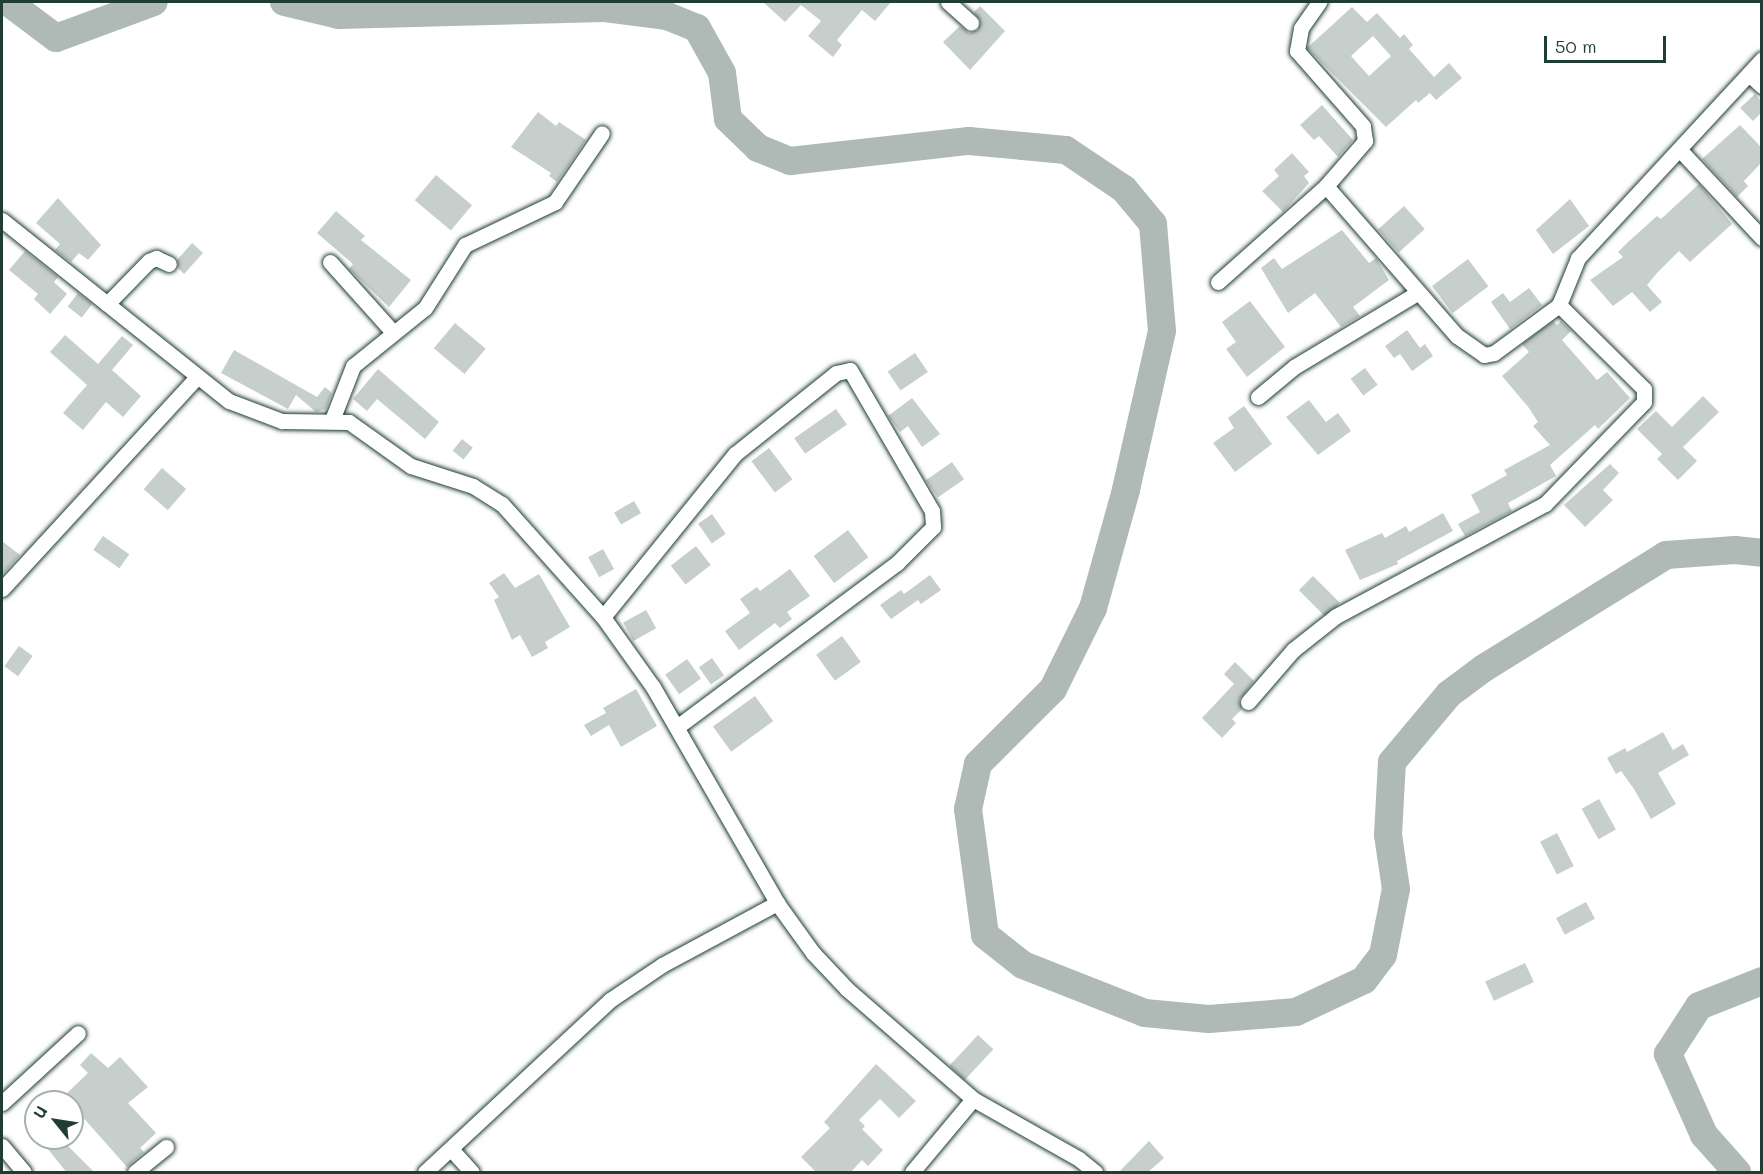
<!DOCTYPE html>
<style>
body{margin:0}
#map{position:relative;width:1763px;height:1174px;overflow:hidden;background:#fff;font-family:Mali,sans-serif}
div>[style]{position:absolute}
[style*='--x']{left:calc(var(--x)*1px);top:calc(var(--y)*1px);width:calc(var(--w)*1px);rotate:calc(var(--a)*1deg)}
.river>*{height:28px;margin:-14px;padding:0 14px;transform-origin:14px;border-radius:14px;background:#afbab7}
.building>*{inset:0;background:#c7cfcc;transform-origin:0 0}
.roads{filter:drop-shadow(0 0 2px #1f3d34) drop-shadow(0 0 2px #1f3d34)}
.minor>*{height:15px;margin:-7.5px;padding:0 7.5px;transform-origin:7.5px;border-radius:7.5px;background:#fff}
span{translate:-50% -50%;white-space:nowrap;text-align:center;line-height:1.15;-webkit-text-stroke:4.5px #fff;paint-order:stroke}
.frame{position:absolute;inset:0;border:3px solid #1f3d34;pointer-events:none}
.north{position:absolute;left:24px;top:1090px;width:60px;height:60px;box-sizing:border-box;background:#fff;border:2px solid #a5b1ae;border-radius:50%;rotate:300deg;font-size:16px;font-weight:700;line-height:24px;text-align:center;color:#1f3d34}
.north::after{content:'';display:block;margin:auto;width:21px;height:27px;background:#1f3d34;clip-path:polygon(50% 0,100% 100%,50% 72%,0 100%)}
.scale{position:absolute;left:1544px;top:36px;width:122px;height:27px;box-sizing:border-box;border:3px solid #1f3d34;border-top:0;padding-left:8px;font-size:18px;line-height:21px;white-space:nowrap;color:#1f3d34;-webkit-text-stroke:4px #fff;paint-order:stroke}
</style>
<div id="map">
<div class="river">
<i style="--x:8;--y:2;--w:60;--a:36.9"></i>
<i style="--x:56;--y:38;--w:104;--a:-20.2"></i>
<i style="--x:284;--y:2;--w:57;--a:13.3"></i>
<i style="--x:339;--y:15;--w:266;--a:-1.5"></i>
<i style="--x:605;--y:8;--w:63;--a:7.4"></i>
<i style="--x:667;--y:16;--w:32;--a:22"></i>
<i style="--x:697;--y:28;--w:51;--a:60.9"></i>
<i style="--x:722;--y:73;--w:46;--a:82.6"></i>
<i style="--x:728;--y:119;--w:42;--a:44"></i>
<i style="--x:758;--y:148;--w:35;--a:22"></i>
<i style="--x:790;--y:161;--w:180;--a:-6.4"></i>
<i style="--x:969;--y:141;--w:97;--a:5.3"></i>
<i style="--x:1066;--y:150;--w:70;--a:33.9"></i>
<i style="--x:1124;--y:189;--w:45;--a:50.4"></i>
<i style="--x:1153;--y:224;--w:107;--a:85.2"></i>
<i style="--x:1162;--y:331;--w:163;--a:102.8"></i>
<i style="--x:1126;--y:490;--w:123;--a:105.6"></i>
<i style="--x:1093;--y:608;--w:90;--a:116.3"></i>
<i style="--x:1053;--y:689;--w:106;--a:135"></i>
<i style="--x:978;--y:764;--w:46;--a:102.5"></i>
<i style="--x:968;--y:809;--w:127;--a:82.3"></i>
<i style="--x:985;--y:935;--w:48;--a:38.3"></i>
<i style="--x:1023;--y:965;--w:131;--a:21.5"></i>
<i style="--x:1145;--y:1013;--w:64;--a:5.4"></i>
<i style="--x:1209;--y:1019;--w:87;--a:-4.6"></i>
<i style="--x:1296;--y:1012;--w:75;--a:-25.2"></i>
<i style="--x:1364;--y:980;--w:31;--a:-53"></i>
<i style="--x:1383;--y:955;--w:67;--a:-78.9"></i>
<i style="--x:1396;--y:889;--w:55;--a:-98.4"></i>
<i style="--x:1388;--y:835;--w:73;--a:-86.9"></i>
<i style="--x:1392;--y:762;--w:89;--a:-50"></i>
<i style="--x:1449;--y:694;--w:44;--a:-36.6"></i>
<i style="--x:1484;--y:668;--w:214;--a:-31.8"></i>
<i style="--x:1666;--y:555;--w:69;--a:-4.1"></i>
<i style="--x:1735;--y:550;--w:27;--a:6"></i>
<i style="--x:1737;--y:1172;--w:50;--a:-131.7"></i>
<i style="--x:1704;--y:1135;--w:89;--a:-114"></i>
<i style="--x:1668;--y:1054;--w:57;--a:-57.1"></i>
<i style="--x:1699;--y:1006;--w:68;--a:-21.6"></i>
</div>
<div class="building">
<i style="clip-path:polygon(763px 2px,891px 2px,875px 21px,862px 10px,837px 40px,842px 45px,833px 57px,808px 36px,821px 21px,801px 5px,785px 22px)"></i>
<i style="clip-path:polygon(980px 6px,1005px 31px,970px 70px,943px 42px,960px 26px,969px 33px,978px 30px,980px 21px,974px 12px)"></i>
<i style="clip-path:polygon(evenodd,1352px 7px,1367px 22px,1377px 13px,1400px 38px,1404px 34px,1413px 45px,1409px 49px,1434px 77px,1449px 63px,1462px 78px,1436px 100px,1430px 93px,1418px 103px,1416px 100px,1386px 127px,1307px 48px,1352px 7px,1373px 36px,1391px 56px,1369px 76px,1351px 56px,1373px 36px)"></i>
<i style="clip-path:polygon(1755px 94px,1761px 101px,1761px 113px,1753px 121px,1740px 108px)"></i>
<i style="clip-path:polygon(1322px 105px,1353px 140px,1338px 157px,1319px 136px,1314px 140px,1300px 125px)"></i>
<i style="clip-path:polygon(538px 112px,556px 126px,559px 122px,586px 140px,557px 182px,549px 176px,551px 173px,511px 147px)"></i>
<i style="clip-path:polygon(1740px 125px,1761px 147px,1761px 163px,1744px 181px,1748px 186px,1737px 197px,1702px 159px)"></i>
<i style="clip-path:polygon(1292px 153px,1309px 172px,1304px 176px,1309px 183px,1283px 212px,1262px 191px,1279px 176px,1274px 170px)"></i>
<i style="left:436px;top:175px;width:47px;height:33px;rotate:40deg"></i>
<i style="clip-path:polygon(1699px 184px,1732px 224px,1690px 262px,1679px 251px,1657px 273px,1647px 285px,1662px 302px,1650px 312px,1632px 292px,1613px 306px,1590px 280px,1623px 257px,1618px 252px,1627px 243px,1657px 216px,1661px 219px)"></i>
<i style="clip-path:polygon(58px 198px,101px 245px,88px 260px,79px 253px,71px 262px,55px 250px,60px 244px,36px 223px)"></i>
<i style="clip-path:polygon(1570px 199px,1589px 226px,1553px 254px,1536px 230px)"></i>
<i style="left:1404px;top:206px;width:31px;height:35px;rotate:48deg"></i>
<i style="clip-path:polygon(336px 211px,365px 236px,361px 240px,411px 280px,389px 307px,349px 269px,353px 264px,317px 233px)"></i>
<i style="clip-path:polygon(1342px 230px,1369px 263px,1376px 258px,1389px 280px,1353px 307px,1360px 316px,1341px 327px,1315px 293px,1288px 313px,1261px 268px,1274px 258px,1282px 269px)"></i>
<i style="clip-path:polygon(192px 243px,203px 253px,184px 274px,178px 268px,177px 260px)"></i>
<i style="clip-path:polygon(25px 251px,58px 277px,54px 282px,67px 294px,50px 314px,34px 299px,38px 294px,9px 270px)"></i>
<i style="left:1468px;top:259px;width:34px;height:45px;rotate:53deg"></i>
<i style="clip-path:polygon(1529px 288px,1542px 305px,1510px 329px,1491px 302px,1503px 293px,1510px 302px)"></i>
<i style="left:78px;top:293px;width:18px;height:17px;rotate:38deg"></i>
<i style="clip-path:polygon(1250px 301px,1285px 347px,1247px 377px,1226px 349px,1236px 342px,1222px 322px)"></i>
<i style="clip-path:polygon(1553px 321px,1557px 325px,1561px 321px,1571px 331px,1562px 340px,1597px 380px,1607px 372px,1630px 398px,1598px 429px,1595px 425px,1550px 465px,1556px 476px,1508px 503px,1512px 511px,1465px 536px,1458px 524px,1480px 512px,1471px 495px,1507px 475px,1504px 470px,1550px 445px,1533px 426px,1538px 422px,1529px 408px,1502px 376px,1529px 352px,1522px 344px)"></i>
<i style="left:455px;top:323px;width:40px;height:33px;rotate:40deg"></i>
<i style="clip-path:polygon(1407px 330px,1420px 348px,1425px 344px,1433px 356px,1412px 371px,1400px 354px,1394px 358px,1385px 346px)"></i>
<i style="clip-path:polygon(65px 335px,98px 364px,122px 336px,133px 345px,112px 370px,141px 396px,123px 417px,106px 402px,83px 430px,63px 413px,87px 385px,50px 352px)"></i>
<i style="clip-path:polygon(234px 350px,317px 397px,325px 387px,332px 393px,326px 409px,316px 412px,296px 395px,288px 409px,221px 373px)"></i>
<i style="left:915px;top:353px;width:23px;height:33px;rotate:56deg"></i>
<i style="left:1365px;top:368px;width:21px;height:18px;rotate:53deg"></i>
<i style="clip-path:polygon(378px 369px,439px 422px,425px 439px,377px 399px,367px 411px,353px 399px)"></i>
<i style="clip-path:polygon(1703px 396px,1719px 412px,1683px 447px,1697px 461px,1678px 480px,1657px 459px,1662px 454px,1637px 429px,1656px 411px,1672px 427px)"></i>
<i style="clip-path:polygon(912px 398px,940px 434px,922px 447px,908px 426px,900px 432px,888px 416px)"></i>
<i style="clip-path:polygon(1309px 400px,1326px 422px,1338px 413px,1351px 431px,1318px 455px,1286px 417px)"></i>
<i style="clip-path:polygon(1244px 406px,1272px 444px,1235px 472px,1213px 443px,1234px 428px,1228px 418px)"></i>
<i style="left:836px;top:409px;width:19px;height:51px;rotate:55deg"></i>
<i style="left:462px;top:439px;width:14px;height:15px;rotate:39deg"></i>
<i style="left:769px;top:448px;width:39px;height:22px;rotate:53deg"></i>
<i style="left:952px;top:462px;width:21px;height:32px;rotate:55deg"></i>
<i style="clip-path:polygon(1610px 464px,1619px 473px,1603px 490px,1613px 500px,1585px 527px,1564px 505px)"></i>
<i style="left:162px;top:468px;width:32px;height:28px;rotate:41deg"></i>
<i style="left:634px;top:501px;width:14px;height:23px;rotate:60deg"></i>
<i style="clip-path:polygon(1443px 513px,1453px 531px,1397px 561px,1398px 564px,1360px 580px,1345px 550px,1382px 533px,1385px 538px,1406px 526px,1409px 532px)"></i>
<i style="left:712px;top:514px;width:24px;height:17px;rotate:55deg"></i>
<i style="left:848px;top:530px;width:34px;height:43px;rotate:53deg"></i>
<i style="left:103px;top:536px;width:32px;height:17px;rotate:35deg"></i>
<i style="clip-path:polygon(2px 541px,20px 555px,2px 575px)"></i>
<i style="left:696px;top:546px;width:24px;height:32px;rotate:52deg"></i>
<i style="left:603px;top:549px;width:23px;height:17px;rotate:61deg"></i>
<i style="clip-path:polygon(790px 569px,810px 596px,787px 612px,792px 619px,780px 628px,775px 623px,739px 650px,725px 631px,750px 613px,740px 599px,757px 587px,760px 591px)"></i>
<i style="clip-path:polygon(504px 573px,515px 588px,539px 574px,570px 627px,545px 642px,548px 648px,532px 657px,520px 635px,512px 640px,494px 600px,499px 597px,489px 583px)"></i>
<i style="clip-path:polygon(930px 575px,941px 590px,921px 604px,918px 600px,891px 619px,880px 605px,901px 590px,904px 594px)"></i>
<i style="left:1313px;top:576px;width:38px;height:20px;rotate:45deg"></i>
<i style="left:646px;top:610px;width:21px;height:26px;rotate:61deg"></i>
<i style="left:842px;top:636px;width:32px;height:32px;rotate:54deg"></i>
<i style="left:19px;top:646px;width:17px;height:25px;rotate:36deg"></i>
<i style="left:712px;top:658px;width:21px;height:16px;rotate:55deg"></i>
<i style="left:687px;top:659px;width:24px;height:27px;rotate:54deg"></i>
<i style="clip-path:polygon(1235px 662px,1254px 681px,1239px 700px,1242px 709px,1232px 719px,1236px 723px,1222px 738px,1202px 718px,1234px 684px,1224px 674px)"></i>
<i style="clip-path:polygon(636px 689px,657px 726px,621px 747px,609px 725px,591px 736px,584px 725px,606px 713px,603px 708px)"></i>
<i style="left:755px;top:696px;width:31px;height:52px;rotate:54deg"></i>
<i style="clip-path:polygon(1663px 732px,1673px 750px,1683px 744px,1689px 755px,1658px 773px,1676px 804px,1651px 819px,1634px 789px,1621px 771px,1616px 774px,1607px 758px,1625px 748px,1627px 752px)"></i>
<i style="left:1599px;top:799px;width:35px;height:20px;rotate:61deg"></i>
<i style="left:1557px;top:833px;width:37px;height:19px;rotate:63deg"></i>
<i style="left:1586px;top:902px;width:19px;height:34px;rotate:62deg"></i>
<i style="left:1525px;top:963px;width:21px;height:44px;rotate:65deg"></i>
<i style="left:978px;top:1035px;width:21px;height:42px;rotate:43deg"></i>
<i style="clip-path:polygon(91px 1053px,108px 1068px,120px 1057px,148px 1087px,128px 1103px,156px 1133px,140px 1148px,144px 1152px,127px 1167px,64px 1096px,88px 1073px,80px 1065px)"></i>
<i style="clip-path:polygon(876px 1064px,916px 1101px,899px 1118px,880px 1099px,859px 1120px,865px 1126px,862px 1129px,883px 1150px,868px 1166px,862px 1160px,850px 1173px,817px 1173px,801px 1157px,830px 1128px,824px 1122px)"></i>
<i style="clip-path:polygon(50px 1138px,60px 1138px,95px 1173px,67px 1173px,44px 1144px)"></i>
<i style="clip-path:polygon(1149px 1141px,1164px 1158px,1147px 1173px,1118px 1173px)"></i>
</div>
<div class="roads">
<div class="minor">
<i style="--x:948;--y:2;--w:31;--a:42"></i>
<i style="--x:1749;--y:74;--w:18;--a:43"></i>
<i style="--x:1680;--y:150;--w:120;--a:47"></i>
<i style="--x:1326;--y:186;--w:199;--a:48.9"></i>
<i style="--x:1457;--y:336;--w:33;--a:35"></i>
<i style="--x:1484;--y:355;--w:10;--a:-11"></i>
<i style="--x:1494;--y:353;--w:81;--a:-36.4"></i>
<i style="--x:1559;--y:305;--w:51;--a:-68"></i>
<i style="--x:1578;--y:258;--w:271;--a:-47.2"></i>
<i style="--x:2;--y:220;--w:290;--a:38.6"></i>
<i style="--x:229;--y:401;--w:57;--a:20.7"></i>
<i style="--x:282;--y:421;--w:67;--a:0.9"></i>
<i style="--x:349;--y:422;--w:76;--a:35.4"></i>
<i style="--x:411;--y:466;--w:65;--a:17.9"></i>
<i style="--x:473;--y:486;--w:34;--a:32"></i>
<i style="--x:502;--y:504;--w:152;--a:48.2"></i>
<i style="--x:603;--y:617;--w:86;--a:54.5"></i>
<i style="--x:653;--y:687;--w:249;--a:60.1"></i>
<i style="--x:777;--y:903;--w:62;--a:54.2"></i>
<i style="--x:813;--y:953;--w:50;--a:46.6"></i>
<i style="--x:847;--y:989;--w:167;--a:41.1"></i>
<i style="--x:973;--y:1099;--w:122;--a:29.5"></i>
<i style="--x:1079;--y:1159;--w:21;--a:39"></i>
<i style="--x:330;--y:262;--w:93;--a:48.1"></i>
<i style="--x:1218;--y:282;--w:144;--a:-41.6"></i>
<i style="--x:1326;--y:186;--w:60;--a:-49.1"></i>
<i style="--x:1365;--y:141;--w:15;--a:-98"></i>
<i style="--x:1363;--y:126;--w:100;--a:-131.3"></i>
<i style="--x:1297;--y:51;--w:23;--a:-80"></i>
<i style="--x:1301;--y:28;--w:32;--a:-55"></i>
<i style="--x:107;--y:304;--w:60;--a:-45.7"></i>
<i style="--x:149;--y:261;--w:8;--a:-23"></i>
<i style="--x:156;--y:258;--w:14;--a:25"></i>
<i style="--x:1258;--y:397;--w:47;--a:-39.8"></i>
<i style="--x:1294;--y:367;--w:144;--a:-31"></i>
<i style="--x:332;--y:420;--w:58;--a:-68.7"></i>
<i style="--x:353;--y:366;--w:92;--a:-38.9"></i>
<i style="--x:425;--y:308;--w:75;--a:-57.6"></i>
<i style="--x:465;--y:245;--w:100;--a:-25.5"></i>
<i style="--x:555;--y:202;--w:83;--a:-55.7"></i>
<i style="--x:2;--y:589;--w:288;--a:-47.4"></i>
<i style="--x:603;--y:617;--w:210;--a:-51"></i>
<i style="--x:735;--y:454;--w:129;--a:-38.7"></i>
<i style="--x:836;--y:373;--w:14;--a:-12"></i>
<i style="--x:850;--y:370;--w:163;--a:59.8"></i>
<i style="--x:932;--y:511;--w:16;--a:86"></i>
<i style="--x:933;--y:527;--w:51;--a:135"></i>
<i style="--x:897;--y:563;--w:273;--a:143.3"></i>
<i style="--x:1248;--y:702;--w:69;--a:-49.1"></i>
<i style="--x:1293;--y:650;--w:55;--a:-38.3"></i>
<i style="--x:1336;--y:616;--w:237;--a:-28.2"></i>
<i style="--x:1545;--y:504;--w:142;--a:-45.9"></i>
<i style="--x:1644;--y:402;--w:13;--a:-90"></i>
<i style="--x:1644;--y:389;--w:120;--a:-135.3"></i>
<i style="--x:2;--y:1103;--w:103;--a:-42.6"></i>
<i style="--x:2;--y:1146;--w:34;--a:50"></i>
<i style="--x:451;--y:1149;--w:31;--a:48"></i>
<i style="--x:135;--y:1172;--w:40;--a:-39"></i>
<i style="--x:425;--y:1172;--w:253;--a:-42.9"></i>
<i style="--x:610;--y:1000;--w:63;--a:-33.9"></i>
<i style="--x:662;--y:965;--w:131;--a:-28.3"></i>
<i style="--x:912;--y:1172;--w:95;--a:-50.1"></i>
</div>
</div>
<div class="frame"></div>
<div class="north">U</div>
<div class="scale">50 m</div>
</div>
